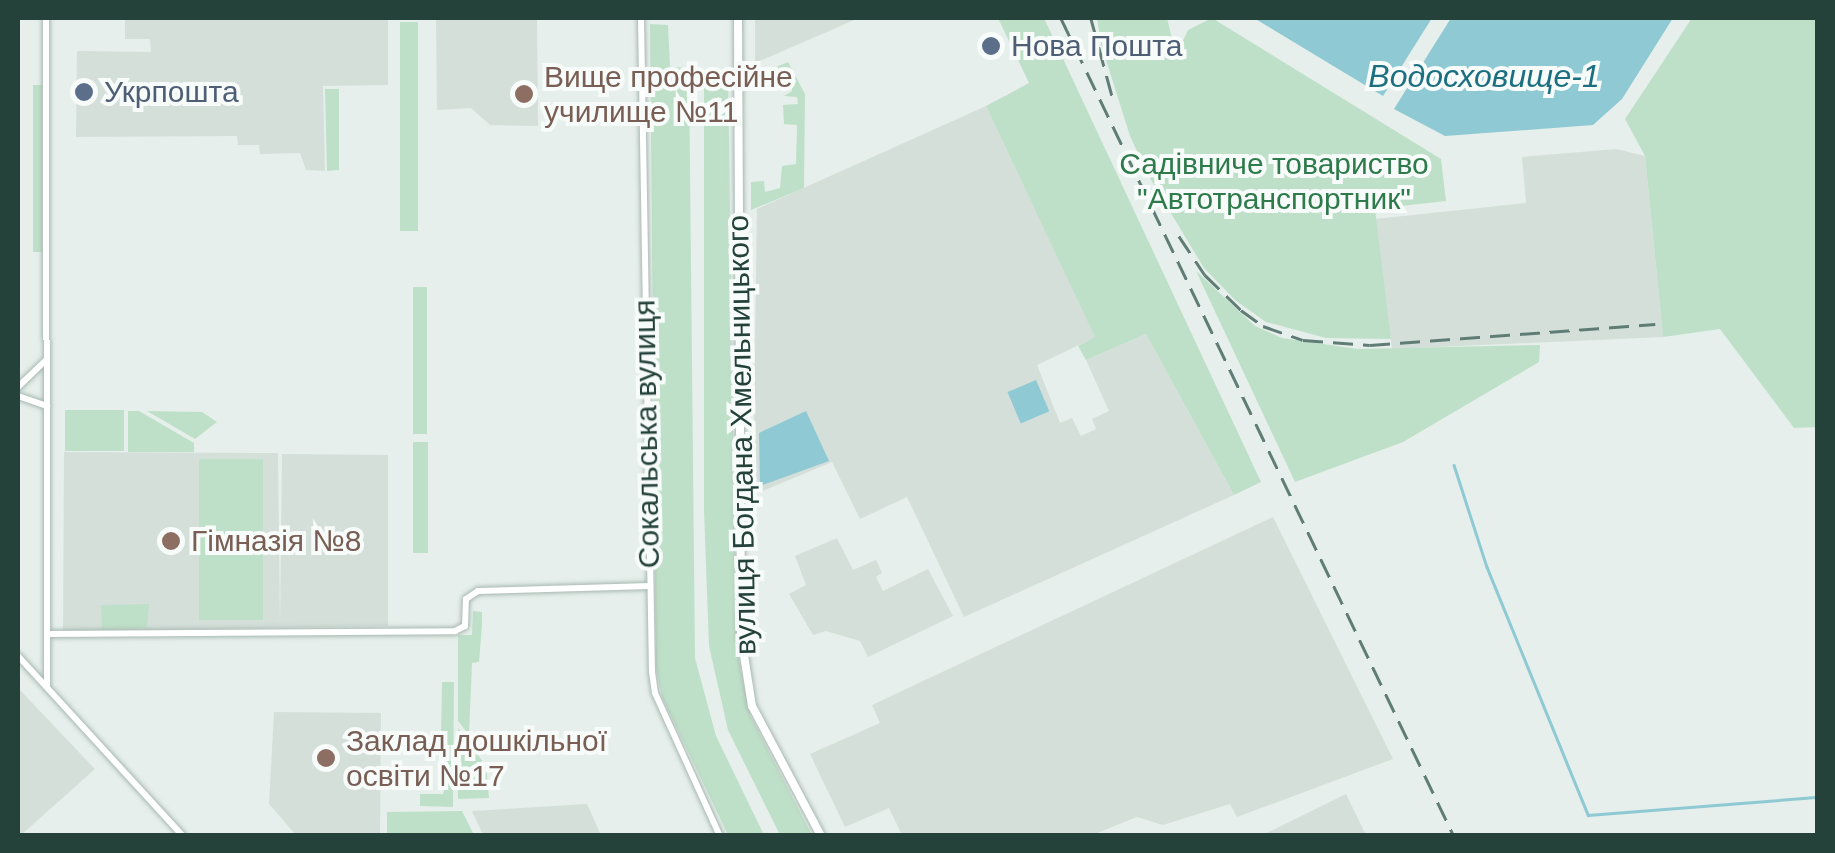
<!DOCTYPE html>
<meta charset="utf-8">
<style>
body{margin:0}
#map{position:relative;width:1835px;height:853px;overflow:hidden;background:#e6efeb;font-family:Arial,sans-serif}
div>[style]{position:absolute}
[style*='--x']{left:calc(var(--x)*1px);top:calc(var(--y)*1px);width:calc(var(--w)*1px);rotate:calc(var(--a)*1deg)}
.built>*{inset:0;background:#d4dfda}
.green>*{inset:0;background:#bfe0c8;transform-origin:0 0}
.water>*{inset:0;background:#8ec9d4;transform-origin:0 0}
.stream>*{height:2.5px;margin:-1.25px;padding:0 1.25px;transform-origin:1.25px;border-radius:1.25px;background:#8ec9d4}
.roads{filter:drop-shadow(0 0 2px #a8b8b2) drop-shadow(0 0 2px #a8b8b2)}
.minor>*{height:6px;margin:-3px;padding:0 3px;transform-origin:3px;border-radius:3px;background:#fff}
.tertiary>*{height:8px;margin:-4px;padding:0 4px;transform-origin:4px;border-radius:4px;background:#fff}
.rail>*{height:2.5px;margin-top:-1.25px;transform-origin:0;background:repeating-linear-gradient(90deg,#5f7d75 0 20px,transparent 0 30px)}
.dots>*{width:28px;height:28px;translate:-50% -50%;box-sizing:border-box;border:5px solid #f7fbf9;border-radius:50%}
span{translate:-50% -50%;white-space:nowrap;text-align:center;line-height:1.15;-webkit-text-stroke:8px #f7fbf9;paint-order:stroke}
.service-label{font-size:30px;color:#4e5e75}
.left{translate:0 -50%;text-align:left}
.education-label{font-size:30px;color:#785e54}
.park-label{font-size:30px;color:#2d7a4b}
.street-label{font-size:30px;color:#24423a}
.water-label{font-size:32px;color:#1c6f80;font-style:italic}
.frame{position:absolute;inset:0;border:20px solid #24423a;pointer-events:none}
</style>
<div id="map">
<div class="built">
<i style="clip-path:polygon(125px 18px,388px 18px,388px 85px,323px 86px,325px 171px,306px 170px,300px 153px,260px 154px,259px 145px,238px 145px,237px 136px,76px 137px,77px 51px,151px 52px,150px 39px,125px 39px)"></i>
<i style="clip-path:polygon(436px 18px,537px 18px,538px 126px,490px 125px,471px 108px,437px 110px)"></i>
<i style="clip-path:polygon(755px 18px,859px 18px,755px 63px)"></i>
<i style="clip-path:polygon(986px 106px,1096px 337px,1037px 365px,1060px 423px,1072px 418px,1081px 436px,1096px 429px,1092px 419px,1109px 411px,1086px 360px,1146px 334px,1234px 495px,964px 617px,907px 497px,860px 519px,832px 462px,753px 495px,757px 209px)"></i>
<i style="clip-path:polygon(1616px 149px,1645px 156px,1663px 337px,1392px 349px,1375px 219px,1526px 203px,1522px 157px)"></i>
<i style="clip-path:polygon(64px 452px,278px 453px,280px 625px,282px 454px,388px 455px,388px 626px,63px 631px)"></i>
<i style="clip-path:polygon(1273px 517px,1393px 759px,1237px 817px,1230px 804px,1163px 825px,1137px 817px,1092px 835px,902px 835px,889px 808px,845px 827px,810px 754px,880px 723px,872px 705px)"></i>
<i style="clip-path:polygon(837px 538px,853px 570px,876px 560px,882px 573px,876px 577px,883px 591px,928px 569px,953px 616px,868px 657px,860px 641px,826px 631px,813px 635px,789px 594px,806px 585px,795px 556px)"></i>
<i style="clip-path:polygon(18px 688px,95px 769px,20px 836px,18px 835px)"></i>
<i style="clip-path:polygon(274px 712px,381px 713px,380px 835px,296px 835px,269px 804px)"></i>
<i style="clip-path:polygon(1346px 794px,1366px 835px,1261px 836px)"></i>
<i style="clip-path:polygon(587px 804px,601px 835px,483px 835px,472px 811px)"></i>
</div>
<div class="green">
<i style="clip-path:polygon(998px 18px,1044px 18px,1261px 482px,1234px 495px,1146px 334px,1086px 360px,1078px 346px,1095px 337px,986px 106px,1029px 83px)"></i>
<i style="clip-path:polygon(1097px 18px,1167px 18px,1176px 56px,1188px 30px,1212px 18px,1441px 159px,1446px 201px,1375px 209px,1391px 339px,1326px 338px,1266px 322px,1235px 300px,1204px 268px,1148px 175px,1130px 136px,1101px 44px)"></i>
<i style="clip-path:polygon(1692px 18px,1817px 18px,1817px 427px,1794px 428px,1720px 329px,1663px 337px,1645px 156px,1625px 119px)"></i>
<i style="left:418px;top:22px;width:209px;height:18px;rotate:90deg"></i>
<i style="clip-path:polygon(650px 24px,668px 25px,670px 67px,689px 68px,695px 658px,716px 736px,764px 835px,728px 835px,662px 697px,656px 668px)"></i>
<i style="clip-path:polygon(788px 62px,805px 94px,804px 188px,751px 210px,751px 182px,764px 181px,765px 192px,780px 188px,782px 166px,796px 164px,797px 125px,784px 124px,783px 105px,798px 104px,797px 97px,784px 96px,792px 91px,792px 76px,783px 73px,767px 80px,767px 89px,755px 90px,754px 76px)"></i>
<i style="clip-path:polygon(704px 72px,728px 72px,736px 645px,750px 715px,812px 835px,780px 835px,728px 730px,709px 646px,704px 511px)"></i>
<i style="left:33px;top:85px;width:9px;height:167px"></i>
<i style="clip-path:polygon(325px 89px,339px 89px,339px 170px,327px 171px)"></i>
<i style="clip-path:polygon(1196px 271px,1255px 326px,1282px 338px,1358px 349px,1540px 345px,1539px 362px,1403px 442px,1295px 482px)"></i>
<i style="left:413px;top:287px;width:14px;height:147px"></i>
<i style="left:65px;top:410px;width:59px;height:41px"></i>
<i style="clip-path:polygon(128px 411px,139px 411px,194px 443px,194px 452px,128px 452px)"></i>
<i style="clip-path:polygon(147px 411px,202px 412px,217px 422px,195px 439px)"></i>
<i style="left:413px;top:442px;width:15px;height:111px"></i>
<i style="left:199px;top:459px;width:64px;height:161px"></i>
<i style="clip-path:polygon(149px 604px,147px 628px,102px 631px,101px 605px)"></i>
<i style="clip-path:polygon(473px 611px,482px 612px,482px 625px,479px 662px,472px 663px,469px 735px,458px 721px,458px 635px,472px 635px)"></i>
<i style="clip-path:polygon(442px 682px,454px 682px,453px 807px,420px 806px,420px 794px,443px 794px,447px 778px,446px 735px,441px 734px)"></i>
<i style="clip-path:polygon(458px 728px,486px 766px,489px 798px,458px 799px)"></i>
<i style="clip-path:polygon(462px 811px,474px 835px,387px 835px,387px 812px)"></i>
</div>
<div class="water">
<i style="clip-path:polygon(1254px 18px,1432px 18px,1383px 96px)"></i>
<i style="clip-path:polygon(1451px 18px,1673px 18px,1622px 99px,1593px 125px,1445px 136px,1394px 109px)"></i>
<i style="left:1036px;top:380px;width:34px;height:31px;rotate:67deg"></i>
<i style="clip-path:polygon(806px 411px,829px 461px,760px 486px,759px 433px)"></i>
</div>
<div class="stream">
<i style="--x:1454;--y:465;--w:107;--a:72.1"></i>
<i style="--x:1487;--y:567;--w:268;--a:67.8"></i>
<i style="--x:1588;--y:815;--w:231;--a:-4.5"></i>
</div>
<div class="roads">
<div class="minor">
<i style="--x:46;--y:18;--w:669;--a:89.91"></i>
<i style="--x:641;--y:18;--w:654;--a:89.04"></i>
<i style="--x:652;--y:672;--w:21;--a:82"></i>
<i style="--x:655;--y:693;--w:157;--a:65.6"></i>
<i style="--x:18;--y:387;--w:37;--a:-44"></i>
<i style="--x:18;--y:396;--w:31;--a:19"></i>
<i style="--x:48;--y:634;--w:407;--a:-0.4"></i>
<i style="--x:455;--y:631;--w:11;--a:-27"></i>
<i style="--x:465;--y:626;--w:27;--a:-88"></i>
<i style="--x:466;--y:599;--w:14;--a:-34"></i>
<i style="--x:478;--y:591;--w:172;--a:-1.7"></i>
<i style="--x:18;--y:656;--w:244;--a:47.5"></i>
</div>
<div class="tertiary">
<i style="--x:738;--y:18;--w:618;--a:89.72"></i>
<i style="--x:741;--y:636;--w:71;--a:81.1"></i>
<i style="--x:752;--y:706;--w:147;--a:62"></i>
</div>
</div>
<div class="rail">
<i style="--x:1061;--y:18;--w:908;--a:64.34"></i>
<i style="--x:1091;--y:18;--w:84;--a:74.8"></i>
<i style="--x:1179;--y:236;--w:47;--a:56.3"></i>
<i style="--x:1205;--y:275;--w:50;--a:44.2"></i>
<i style="--x:1241;--y:310;--w:27;--a:36"></i>
<i style="--x:1263;--y:326;--w:42;--a:19.3"></i>
<i style="--x:1303;--y:340;--w:67;--a:4.3"></i>
<i style="--x:1370;--y:345;--w:286;--a:-4.2"></i>
</div>
<div class="dots">
<i style="left:991px;top:46px;background:#5c6f8a"></i>
<i style="left:84px;top:92px;background:#5c6f8a"></i>
<i style="left:524px;top:94px;background:#8d6e63"></i>
<i style="left:171px;top:541px;background:#8d6e63"></i>
<i style="left:326px;top:758px;background:#8d6e63"></i>
</div>
<div class="service-label">
<span class="left" style="left:1011px;top:46px">Нова Пошта</span>
<span class="left" style="left:104px;top:92px">Укрпошта</span>
</div>
<div class="education-label">
<span class="left" style="left:544px;top:94px">Вище професійне<br>училище №11</span>
<span class="left" style="left:191px;top:541px">Гімназія №8</span>
<span class="left" style="left:346px;top:758px">Заклад дошкільної<br>освіти №17</span>
</div>
<div class="park-label">
<span style="left:1274px;top:181px">Садівниче товариство<br>"Автотранспортник"</span>
</div>
<div class="street-label">
<span style="left:647px;top:434px;rotate:-91deg">Сокальська вулиця</span>
<span style="left:742px;top:435px;rotate:-91deg">вулиця Богдана Хмельницького</span>
</div>
<div class="water-label">
<span style="left:1484px;top:76px">Водосховище-1</span>
</div>
<div class="frame"></div>
</div>
